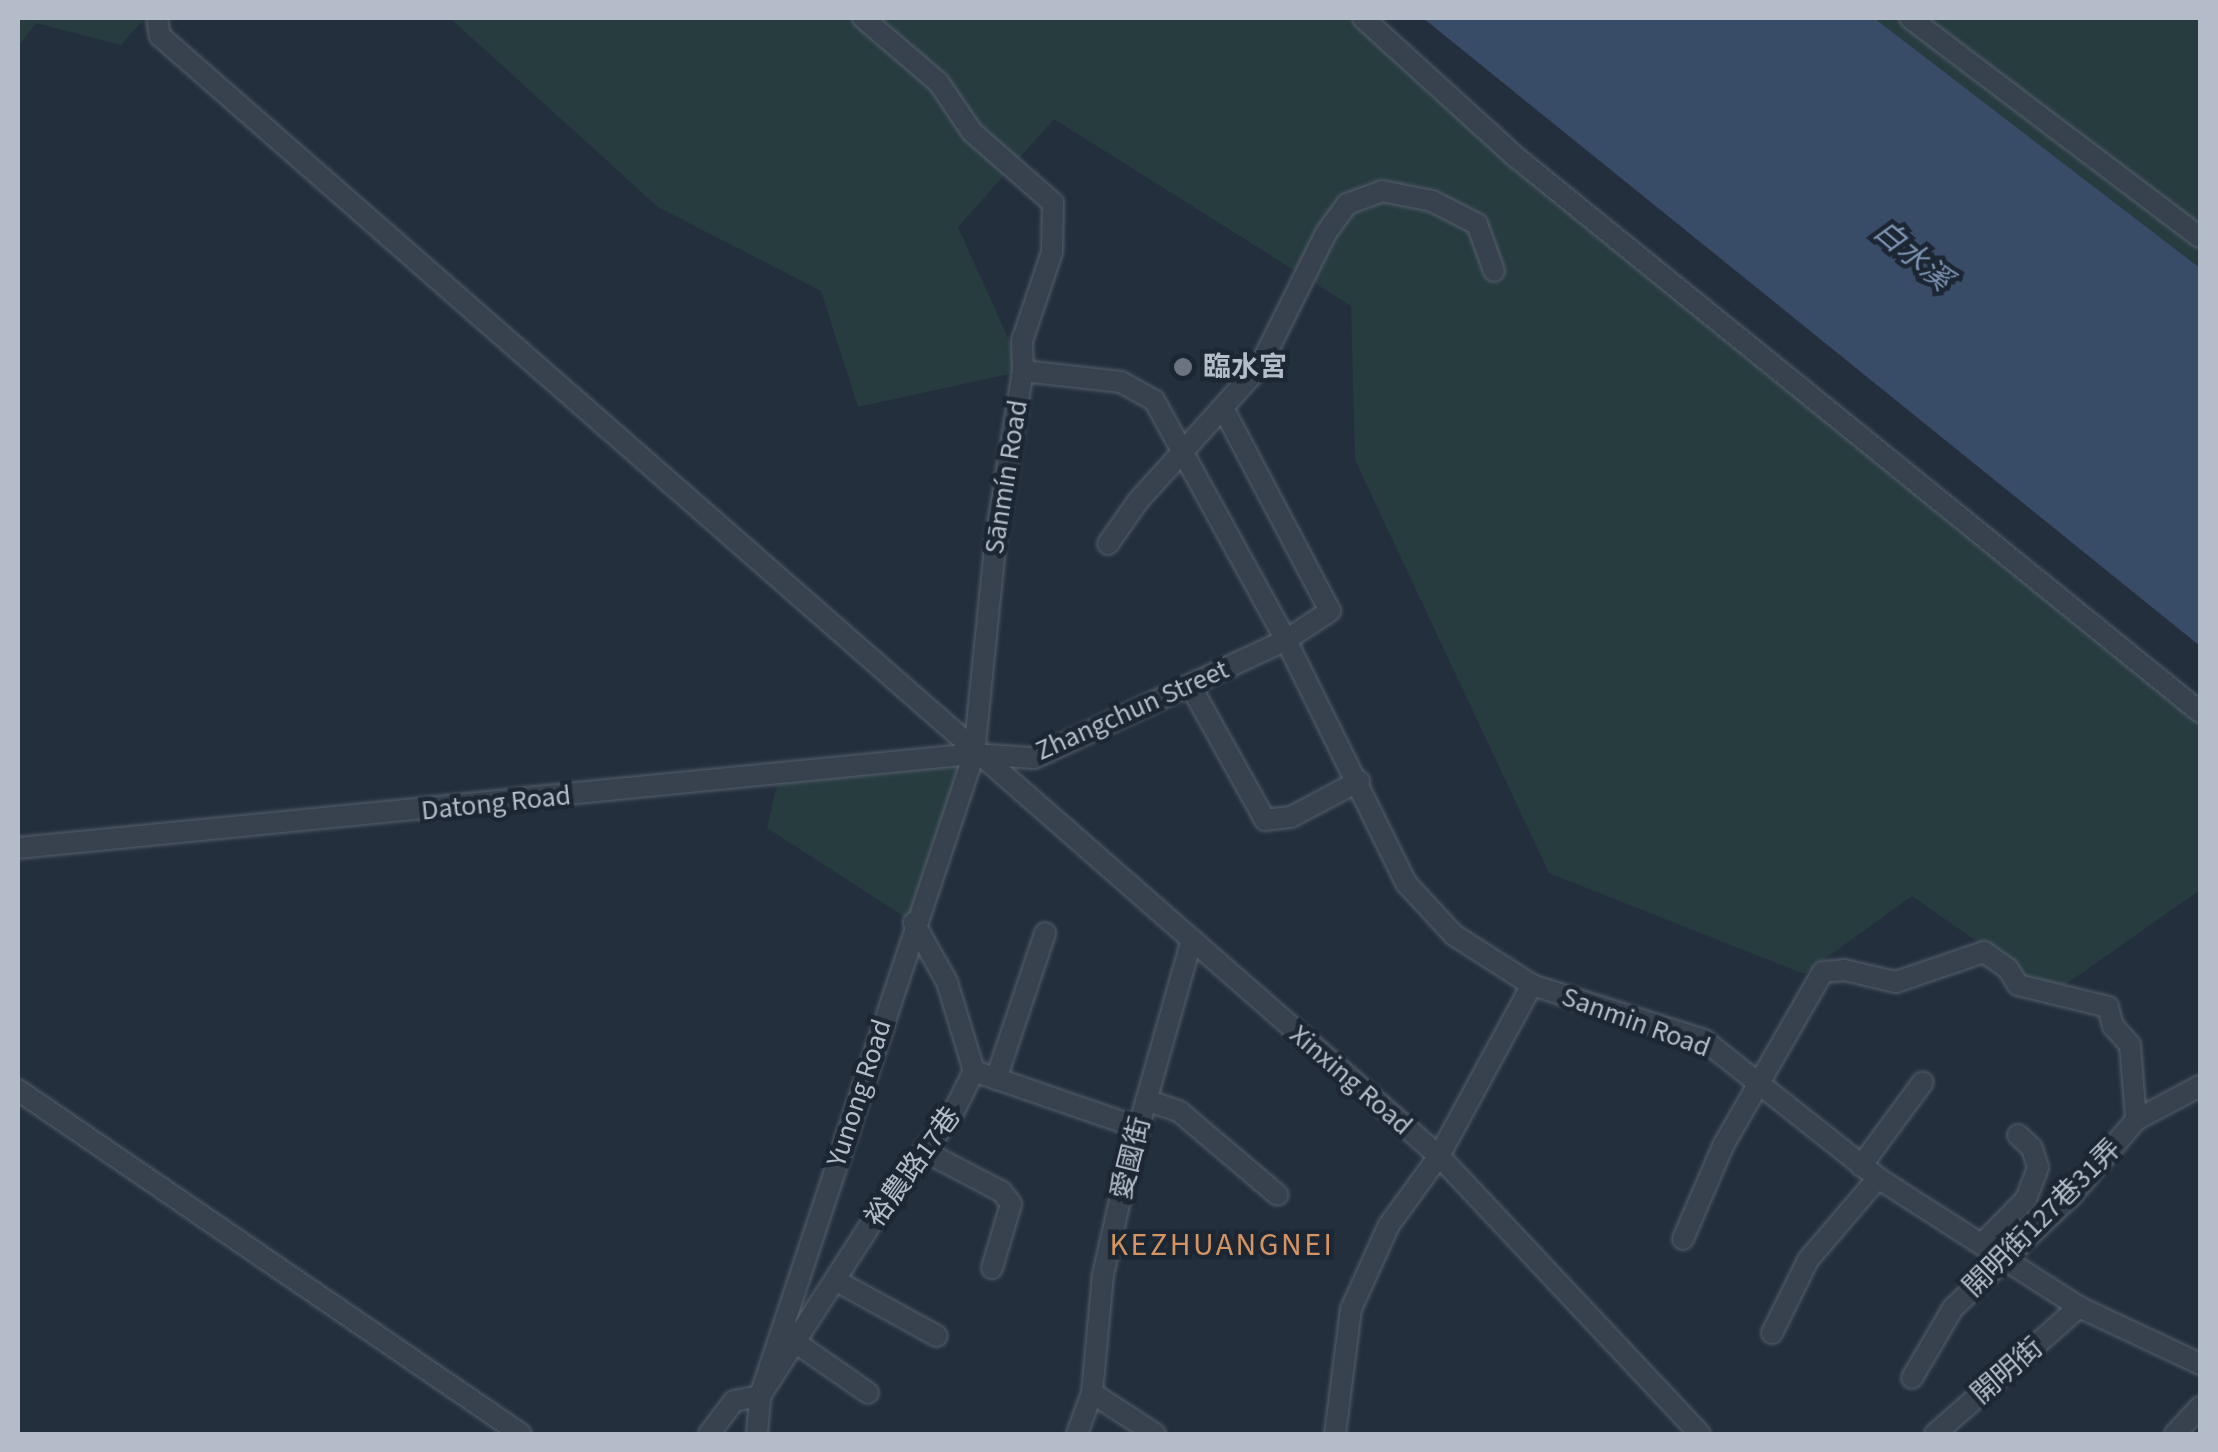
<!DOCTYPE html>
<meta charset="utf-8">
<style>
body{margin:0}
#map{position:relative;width:2218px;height:1452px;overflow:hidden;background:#242f3e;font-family:"Source Sans 3","Noto Sans TC",sans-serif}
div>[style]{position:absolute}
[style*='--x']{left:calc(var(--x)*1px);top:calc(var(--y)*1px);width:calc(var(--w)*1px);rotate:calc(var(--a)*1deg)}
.green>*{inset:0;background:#263c3f}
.water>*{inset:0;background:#394c67}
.roads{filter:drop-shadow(0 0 2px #565f6c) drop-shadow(0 0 2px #565f6c)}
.minor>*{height:20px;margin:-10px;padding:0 10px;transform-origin:10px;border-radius:10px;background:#38414e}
.dots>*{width:28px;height:28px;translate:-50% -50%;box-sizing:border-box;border:5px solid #1d2633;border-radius:50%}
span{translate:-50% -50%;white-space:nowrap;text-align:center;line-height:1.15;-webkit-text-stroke:9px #1d2633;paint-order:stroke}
.poi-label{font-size:28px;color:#b4bcc9;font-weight:700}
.left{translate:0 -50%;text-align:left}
.street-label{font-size:28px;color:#b4bcc9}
.water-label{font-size:30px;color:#7c92b1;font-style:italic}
.quarter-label{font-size:32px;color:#d59563;letter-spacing:2.5px}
.frame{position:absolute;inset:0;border:20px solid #b4bcc9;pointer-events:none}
</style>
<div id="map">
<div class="green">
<i style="clip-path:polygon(18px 18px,145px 18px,121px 45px,36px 23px,18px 47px)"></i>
<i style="clip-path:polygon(450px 18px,1356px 18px,2200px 702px,2200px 890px,2052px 994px,1912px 896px,1804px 974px,1549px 873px,1355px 460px,1351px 306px,1054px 119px,958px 227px,1023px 371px,858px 407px,821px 291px,658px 207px)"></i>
<i style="clip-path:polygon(1874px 18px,2200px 18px,2200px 268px)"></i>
<i style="clip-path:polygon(969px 757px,914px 923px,767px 828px,780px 772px)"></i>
</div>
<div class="water">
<i style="clip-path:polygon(1423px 18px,1874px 18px,2200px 268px,2200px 646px)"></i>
</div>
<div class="roads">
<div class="minor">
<i style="--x:157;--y:18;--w:18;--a:81"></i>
<i style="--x:160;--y:36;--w:1700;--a:41.21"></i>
<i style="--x:1439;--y:1156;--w:381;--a:46.8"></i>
<i style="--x:863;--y:18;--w:100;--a:40.5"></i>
<i style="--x:939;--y:83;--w:59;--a:56"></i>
<i style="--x:972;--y:132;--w:108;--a:41.2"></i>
<i style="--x:1053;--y:203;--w:49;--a:91.2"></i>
<i style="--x:1052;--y:252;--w:94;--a:108.6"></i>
<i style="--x:1022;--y:341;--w:30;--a:88"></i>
<i style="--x:1363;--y:18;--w:208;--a:42.3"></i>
<i style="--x:1517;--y:158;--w:879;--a:39.05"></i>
<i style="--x:1910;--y:18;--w:363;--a:37.1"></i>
<i style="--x:1108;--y:544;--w:52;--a:-55.1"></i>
<i style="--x:1138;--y:501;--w:182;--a:-47.9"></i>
<i style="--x:1260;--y:366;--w:148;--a:-63.6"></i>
<i style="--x:1326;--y:233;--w:36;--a:-54"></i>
<i style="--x:1347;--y:204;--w:37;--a:-20"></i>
<i style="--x:1382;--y:191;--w:51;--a:11.3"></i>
<i style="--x:1432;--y:201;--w:51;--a:27.1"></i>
<i style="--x:1477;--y:224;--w:50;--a:70.1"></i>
<i style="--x:1190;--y:685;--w:154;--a:60.9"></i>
<i style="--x:1265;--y:820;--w:26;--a:-7"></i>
<i style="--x:1291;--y:817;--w:77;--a:-27.9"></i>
<i style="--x:18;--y:848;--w:961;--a:-5.62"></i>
<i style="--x:974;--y:754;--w:60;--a:3.8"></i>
<i style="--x:1034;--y:758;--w:278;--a:-25.1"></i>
<i style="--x:1286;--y:640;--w:53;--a:-33.4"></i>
<i style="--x:1330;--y:611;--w:227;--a:-117.8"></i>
<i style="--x:974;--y:1071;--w:172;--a:19"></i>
<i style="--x:996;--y:1079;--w:154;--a:-71.4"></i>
<i style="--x:18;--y:1090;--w:609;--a:34.37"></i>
<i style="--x:1146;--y:1100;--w:36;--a:19"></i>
<i style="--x:1180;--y:1112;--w:128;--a:40.3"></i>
<i style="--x:924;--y:1151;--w:88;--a:27.7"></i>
<i style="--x:1002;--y:1192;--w:15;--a:53"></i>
<i style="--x:1011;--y:1204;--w:67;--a:106.5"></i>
<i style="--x:1861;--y:1166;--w:104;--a:-53.6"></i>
<i style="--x:1683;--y:1239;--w:103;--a:-66.7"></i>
<i style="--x:1724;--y:1144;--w:198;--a:-60.1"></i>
<i style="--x:1823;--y:972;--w:21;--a:-5"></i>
<i style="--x:1844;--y:970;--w:53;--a:13"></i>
<i style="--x:1896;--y:982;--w:93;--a:-18.8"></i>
<i style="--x:1984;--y:952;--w:29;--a:35"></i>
<i style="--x:2008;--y:969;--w:19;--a:58"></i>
<i style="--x:2018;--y:985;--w:93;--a:13.7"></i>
<i style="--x:2108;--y:1007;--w:20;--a:75"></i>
<i style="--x:2113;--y:1026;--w:25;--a:48"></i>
<i style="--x:2130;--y:1045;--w:75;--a:85.4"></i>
<i style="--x:1985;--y:1241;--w:59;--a:-45.7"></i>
<i style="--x:2026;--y:1199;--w:34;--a:-69"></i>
<i style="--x:2038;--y:1167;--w:20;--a:-108"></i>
<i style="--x:2032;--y:1148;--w:19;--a:-137"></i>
<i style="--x:835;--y:1280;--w:116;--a:28.8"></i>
<i style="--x:1772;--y:1333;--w:81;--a:-63.7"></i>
<i style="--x:1808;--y:1260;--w:108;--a:-49.5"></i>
<i style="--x:795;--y:1342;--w:89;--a:34.9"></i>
<i style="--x:1912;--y:1378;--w:81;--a:-59.6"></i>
<i style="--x:1953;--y:1308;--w:163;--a:-43.5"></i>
<i style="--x:2071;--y:1196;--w:100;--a:-49.5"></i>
<i style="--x:2136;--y:1120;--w:72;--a:-28"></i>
<i style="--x:1092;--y:1393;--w:75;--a:33.1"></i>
<i style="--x:709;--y:1434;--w:41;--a:-52.9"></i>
<i style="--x:734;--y:1401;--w:26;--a:-11"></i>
<i style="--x:760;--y:1396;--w:227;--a:-57.2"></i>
<i style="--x:883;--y:1205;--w:116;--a:-52.7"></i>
<i style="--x:953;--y:1113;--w:47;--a:-63.4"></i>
<i style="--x:974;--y:1071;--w:93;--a:-106.9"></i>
<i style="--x:947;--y:982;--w:68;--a:-119.2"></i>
<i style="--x:757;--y:1434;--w:38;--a:-85"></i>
<i style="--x:760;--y:1396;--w:677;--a:-71.57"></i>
<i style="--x:974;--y:754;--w:218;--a:-84.2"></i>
<i style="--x:996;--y:537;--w:168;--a:-80.8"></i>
<i style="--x:1023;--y:371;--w:99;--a:6.4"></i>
<i style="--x:1121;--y:382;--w:38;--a:29"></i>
<i style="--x:1154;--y:400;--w:274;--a:61.2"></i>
<i style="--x:1286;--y:640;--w:271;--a:63.7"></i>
<i style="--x:1406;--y:883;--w:71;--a:47.3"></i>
<i style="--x:1454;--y:935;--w:93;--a:32.7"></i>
<i style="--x:1532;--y:985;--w:181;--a:17.7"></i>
<i style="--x:1704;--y:1040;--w:222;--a:38.4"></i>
<i style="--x:1878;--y:1178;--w:239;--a:32.7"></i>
<i style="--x:2079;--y:1307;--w:134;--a:25.2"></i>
<i style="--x:1077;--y:1434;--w:44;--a:-69.9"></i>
<i style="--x:1092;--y:1393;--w:119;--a:-84.7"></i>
<i style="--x:1103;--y:1275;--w:113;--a:-77.2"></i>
<i style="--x:1128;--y:1165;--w:231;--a:-74.2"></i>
<i style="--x:1335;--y:1434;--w:126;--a:-82.7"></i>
<i style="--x:1351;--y:1309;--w:92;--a:-65.7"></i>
<i style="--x:1389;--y:1225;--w:85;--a:-54.1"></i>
<i style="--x:1439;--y:1156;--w:195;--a:-61.5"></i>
<i style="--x:1935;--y:1434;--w:192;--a:-41.4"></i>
<i style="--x:2175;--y:1434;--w:37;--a:-47"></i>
</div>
</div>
<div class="dots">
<i style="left:1183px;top:367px;background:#6b7280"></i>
</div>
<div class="poi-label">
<span class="left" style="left:1203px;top:367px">臨水宮</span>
</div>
<div class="street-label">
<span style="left:1006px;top:477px;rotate:-81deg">Sānmín Road</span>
<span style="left:1132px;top:710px;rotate:-24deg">Zhangchun Street</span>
<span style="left:496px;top:803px;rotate:-6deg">Datong Road</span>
<span style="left:1636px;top:1022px;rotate:20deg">Sanmin Road</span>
<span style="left:1351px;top:1080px;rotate:41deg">Xinxing Road</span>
<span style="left:859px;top:1093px;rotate:-72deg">Yunong Road</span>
<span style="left:1131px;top:1158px;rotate:-76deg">愛國街</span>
<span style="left:913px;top:1167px;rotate:-54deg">裕農路17巷</span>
<span style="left:2042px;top:1218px;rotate:-45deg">開明街127巷31弄</span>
<span style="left:2007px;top:1371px;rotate:-41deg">開明街</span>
</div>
<div class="water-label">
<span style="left:1912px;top:256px;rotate:40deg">白水溪</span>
</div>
<div class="quarter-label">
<span style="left:1222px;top:1245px">KEZHUANGNEI</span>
</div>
<div class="frame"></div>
</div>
